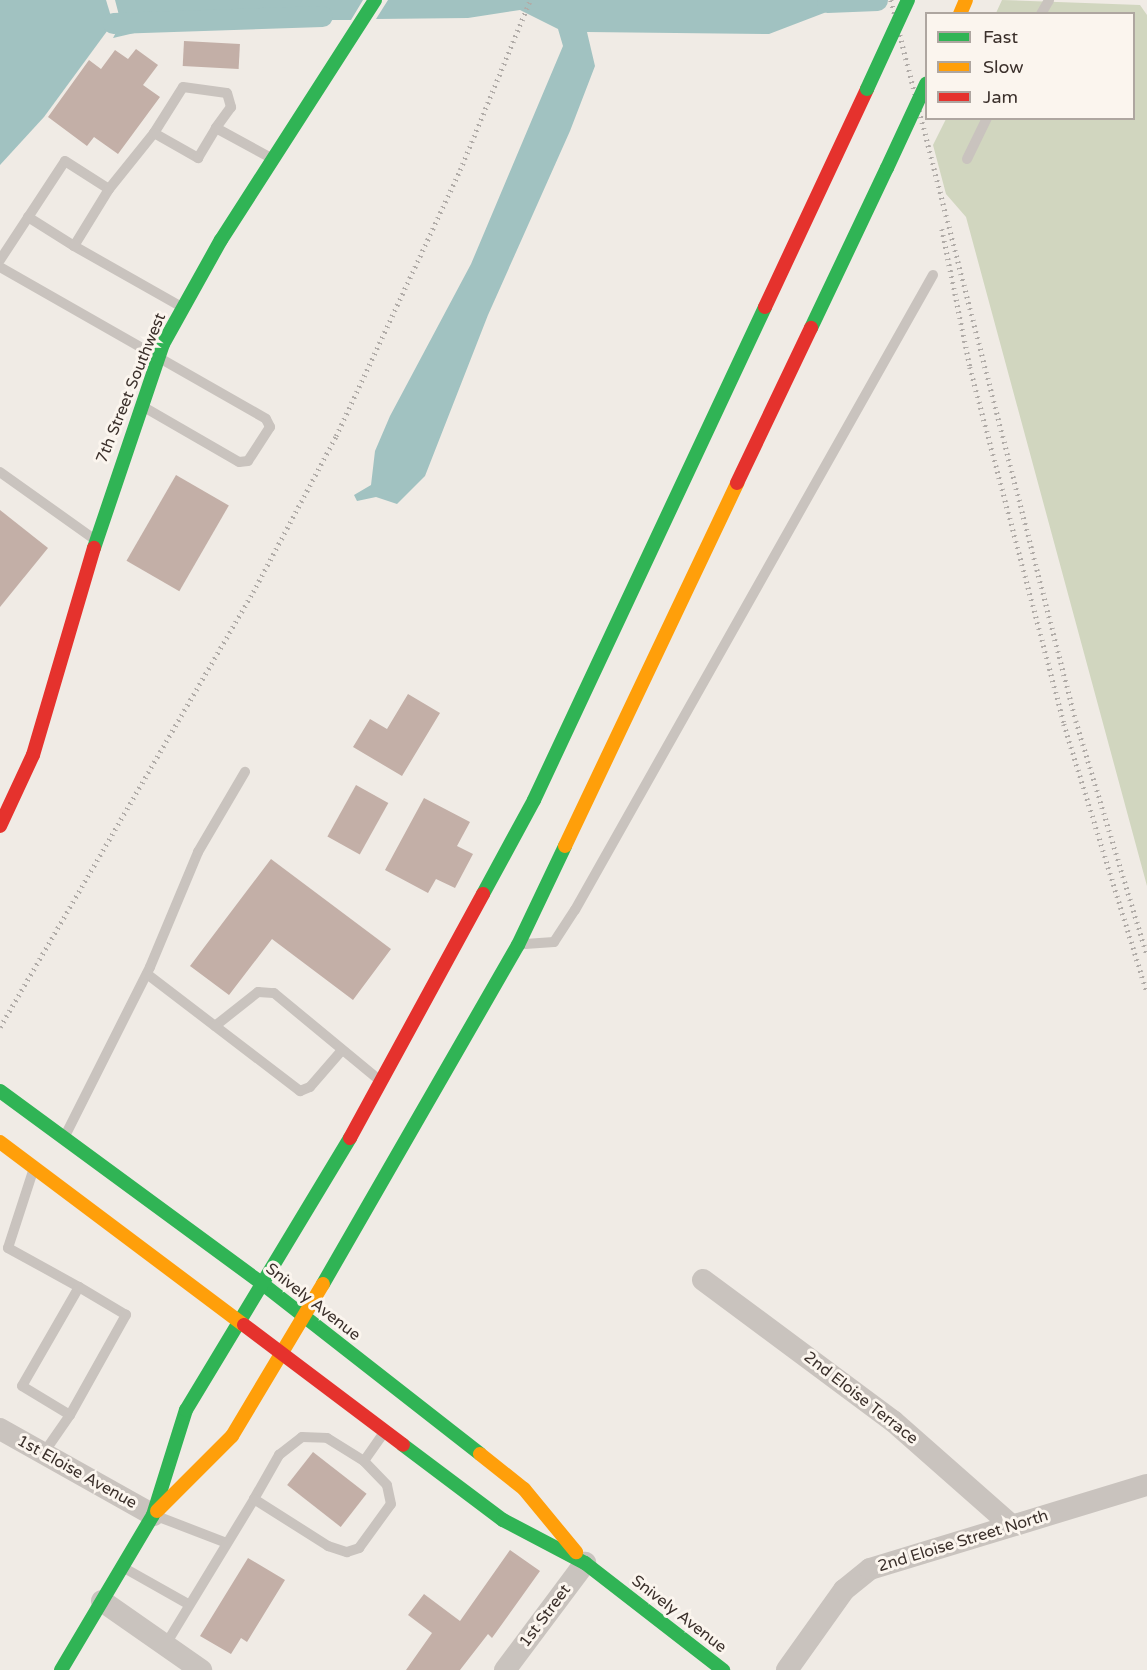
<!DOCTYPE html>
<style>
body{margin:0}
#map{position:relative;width:1147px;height:1670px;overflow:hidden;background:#f0ebe5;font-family:"Varela Round",sans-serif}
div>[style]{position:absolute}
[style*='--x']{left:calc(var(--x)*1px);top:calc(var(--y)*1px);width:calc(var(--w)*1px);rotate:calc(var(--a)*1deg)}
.green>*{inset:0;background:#d1d6bf}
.water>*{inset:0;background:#a1c2c1}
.canal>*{height:21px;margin:-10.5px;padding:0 10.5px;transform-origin:10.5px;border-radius:10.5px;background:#a1c2c1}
.building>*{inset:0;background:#c3afa7;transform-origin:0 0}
.lane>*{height:10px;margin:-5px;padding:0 5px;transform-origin:5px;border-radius:5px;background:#c9c3be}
.street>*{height:22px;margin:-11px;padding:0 11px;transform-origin:11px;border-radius:11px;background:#c9c3be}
.fast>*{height:14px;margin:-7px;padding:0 7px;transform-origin:7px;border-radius:7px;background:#30b455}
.slow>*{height:14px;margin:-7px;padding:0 7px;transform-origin:7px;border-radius:7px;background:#ff9f0a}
.jam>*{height:14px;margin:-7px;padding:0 7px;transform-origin:7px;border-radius:7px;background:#e5322d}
.rail>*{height:4.5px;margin-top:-2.25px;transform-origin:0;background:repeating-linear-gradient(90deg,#b1aca8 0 1.5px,transparent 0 6px)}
.fast-bridge>*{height:14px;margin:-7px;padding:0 7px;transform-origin:7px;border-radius:7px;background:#30b455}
span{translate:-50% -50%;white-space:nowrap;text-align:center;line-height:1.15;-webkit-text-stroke:6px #fbf5ee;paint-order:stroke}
.street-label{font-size:16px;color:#3b302b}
.legend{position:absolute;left:925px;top:12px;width:210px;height:108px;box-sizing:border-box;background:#fbf5ee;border:2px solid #aea6a0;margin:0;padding:8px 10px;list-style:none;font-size:18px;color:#3b302b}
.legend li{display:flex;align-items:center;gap:12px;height:30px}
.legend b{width:30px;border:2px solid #aea6a0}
</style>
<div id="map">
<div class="green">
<i style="clip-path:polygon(1002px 0,1140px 5px,1147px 15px,1147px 886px,966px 217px,946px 194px,933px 145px,946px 119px,1134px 118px,1134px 14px,996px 13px)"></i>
</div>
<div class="water">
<i style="clip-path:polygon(0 0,106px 0,113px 23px,44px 117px,0 165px)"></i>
<i style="clip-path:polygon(115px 0,363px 0,351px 20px,307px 20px,283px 14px,186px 21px,113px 38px,121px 23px)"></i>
<i style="clip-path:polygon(388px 0,858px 0,769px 34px,587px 32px,595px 66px,570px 131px,488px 315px,425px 476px,397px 504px,376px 497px,357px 501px,354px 495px,371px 485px,375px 451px,390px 416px,471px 264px,563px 46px,558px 29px,520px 10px,468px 18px,376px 19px)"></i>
</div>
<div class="canal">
<i style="--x:827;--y:2;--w:50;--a:-2.3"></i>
<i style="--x:113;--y:23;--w:209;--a:-1.9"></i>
</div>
<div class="building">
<i style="left:184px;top:41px;width:56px;height:25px;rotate:3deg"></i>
<i style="clip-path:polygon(136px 49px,158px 65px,143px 85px,160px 97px,118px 154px,94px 137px,87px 146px,48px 117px,89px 60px,101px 69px,115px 50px,128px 59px)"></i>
<i style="left:176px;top:475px;width:61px;height:99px;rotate:30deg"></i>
<i style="clip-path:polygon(0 510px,48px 548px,0 607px)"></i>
<i style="clip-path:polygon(408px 694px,440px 713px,402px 776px,353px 747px,370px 719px,387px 729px)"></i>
<i style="left:356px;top:785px;width:37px;height:59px;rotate:29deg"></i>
<i style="clip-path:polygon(424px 798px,470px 822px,457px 846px,473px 854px,455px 888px,436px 879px,428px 893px,385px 870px)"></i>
<i style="clip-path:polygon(271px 859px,391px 949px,353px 1000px,272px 939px,229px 995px,190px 966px)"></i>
<i style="left:313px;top:1452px;width:68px;height:42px;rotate:38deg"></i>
<i style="clip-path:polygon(510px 1550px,540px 1571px,492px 1638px,488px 1634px,460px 1670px,406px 1670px,432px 1633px,408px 1615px,424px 1594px,460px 1621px)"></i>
<i style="clip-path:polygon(248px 1558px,285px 1580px,247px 1642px,241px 1638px,231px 1654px,200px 1636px)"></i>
</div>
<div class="lane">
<i style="--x:1041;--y:14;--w:16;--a:-60"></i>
<i style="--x:154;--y:133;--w:54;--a:-57.8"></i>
<i style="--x:183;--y:87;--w:44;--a:7.8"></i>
<i style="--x:227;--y:93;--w:15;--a:74"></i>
<i style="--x:231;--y:107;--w:26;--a:126"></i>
<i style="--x:967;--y:159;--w:46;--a:-64"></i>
<i style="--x:28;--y:217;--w:54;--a:32.2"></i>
<i style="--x:0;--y:260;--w:118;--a:-56.7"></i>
<i style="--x:65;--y:161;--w:52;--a:32.5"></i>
<i style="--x:0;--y:267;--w:306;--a:29.7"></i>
<i style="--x:266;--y:419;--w:9;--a:63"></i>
<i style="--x:270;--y:427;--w:40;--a:122.9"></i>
<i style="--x:248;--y:461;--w:9;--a:174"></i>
<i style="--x:239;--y:462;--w:112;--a:-150"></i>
<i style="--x:180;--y:306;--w:122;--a:-150.5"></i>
<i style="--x:74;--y:246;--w:67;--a:-58.4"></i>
<i style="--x:109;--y:189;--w:72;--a:-51.2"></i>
<i style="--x:154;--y:133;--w:51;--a:29.6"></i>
<i style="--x:198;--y:158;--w:35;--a:-59"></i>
<i style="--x:216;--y:128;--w:63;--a:28.6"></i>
<i style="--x:0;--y:472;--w:115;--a:35.5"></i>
<i style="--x:525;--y:944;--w:29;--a:-4"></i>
<i style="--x:554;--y:942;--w:38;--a:-57"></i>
<i style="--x:575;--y:910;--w:729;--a:-60.59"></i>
<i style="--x:147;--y:974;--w:193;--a:37.4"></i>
<i style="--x:300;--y:1091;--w:11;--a:-22"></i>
<i style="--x:310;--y:1087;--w:49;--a:-49.1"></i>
<i style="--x:215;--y:1026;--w:55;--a:-38.3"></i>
<i style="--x:258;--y:992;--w:16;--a:4"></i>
<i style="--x:274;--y:993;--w:136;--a:39.6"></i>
<i style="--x:65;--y:1136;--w:189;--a:-63.3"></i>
<i style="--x:150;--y:967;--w:125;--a:-67.3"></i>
<i style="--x:198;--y:852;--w:93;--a:-59.6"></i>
<i style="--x:33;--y:1171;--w:81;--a:108"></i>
<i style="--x:8;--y:1248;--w:81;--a:28.8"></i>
<i style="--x:79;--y:1287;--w:114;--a:119.9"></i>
<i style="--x:22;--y:1386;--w:56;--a:31.1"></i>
<i style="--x:70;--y:1415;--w:47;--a:124.7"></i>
<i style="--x:70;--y:1415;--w:115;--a:-60.8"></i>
<i style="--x:126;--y:1315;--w:55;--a:-149.2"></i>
<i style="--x:254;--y:1499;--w:51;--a:-60.4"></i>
<i style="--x:279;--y:1455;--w:29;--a:-38"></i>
<i style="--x:302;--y:1437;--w:25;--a:2"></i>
<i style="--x:327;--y:1438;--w:44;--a:31.9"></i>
<i style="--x:159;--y:1517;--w:70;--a:21"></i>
<i style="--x:126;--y:1569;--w:71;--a:29.4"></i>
<i style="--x:166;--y:1644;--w:170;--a:-58.7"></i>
<i style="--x:254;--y:1499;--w:88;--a:32.4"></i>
<i style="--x:328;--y:1546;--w:20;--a:18"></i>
<i style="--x:347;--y:1552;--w:13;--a:-18"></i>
<i style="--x:359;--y:1548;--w:54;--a:-54"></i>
<i style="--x:391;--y:1504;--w:19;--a:-102"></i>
<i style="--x:387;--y:1485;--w:33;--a:-134"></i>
<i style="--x:364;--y:1461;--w:35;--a:-55"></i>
</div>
<div class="street">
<i style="--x:703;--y:1280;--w:237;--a:36.6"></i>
<i style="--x:893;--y:1421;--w:157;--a:41.4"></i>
<i style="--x:0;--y:1429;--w:176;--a:29.3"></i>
<i style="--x:102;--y:1601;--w:121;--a:34.9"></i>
<i style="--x:505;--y:1670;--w:134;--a:-53.2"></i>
<i style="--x:787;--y:1670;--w:98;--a:-54.5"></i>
<i style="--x:844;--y:1590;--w:33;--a:-39"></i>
<i style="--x:870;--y:1569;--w:289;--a:-16.9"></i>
</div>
<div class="fast">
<i style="--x:811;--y:328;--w:177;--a:-64.6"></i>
<i style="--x:94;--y:548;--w:215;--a:-71.3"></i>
<i style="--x:163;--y:344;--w:119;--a:-60.9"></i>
<i style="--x:221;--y:240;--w:285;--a:-57.3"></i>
<i style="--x:483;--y:894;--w:107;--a:-61.5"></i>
<i style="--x:534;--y:800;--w:544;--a:-64.89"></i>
<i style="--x:0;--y:1091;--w:328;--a:36.3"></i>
<i style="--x:264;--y:1285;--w:274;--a:38"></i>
<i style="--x:323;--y:1284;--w:391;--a:-60.1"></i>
<i style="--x:518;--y:945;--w:110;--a:-64.6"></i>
<i style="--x:403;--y:1445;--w:125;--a:36.9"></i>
<i style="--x:503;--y:1520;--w:93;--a:27.7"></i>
<i style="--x:585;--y:1563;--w:175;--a:37.8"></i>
<i style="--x:61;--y:1670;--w:180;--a:-59.3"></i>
<i style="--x:153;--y:1515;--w:110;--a:-72.6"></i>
<i style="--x:186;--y:1410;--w:318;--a:-58.9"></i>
</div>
<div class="slow">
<i style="--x:960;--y:14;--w:15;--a:-67"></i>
<i style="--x:565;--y:846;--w:402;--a:-64.6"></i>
<i style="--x:0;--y:1142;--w:305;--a:36.9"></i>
<i style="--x:480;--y:1454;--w:56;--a:38.5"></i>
<i style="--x:524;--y:1489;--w:82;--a:50.5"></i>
<i style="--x:157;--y:1511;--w:106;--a:-45"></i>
<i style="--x:232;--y:1436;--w:177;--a:-59.1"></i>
</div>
<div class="jam">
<i style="--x:765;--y:307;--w:241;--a:-64.9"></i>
<i style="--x:737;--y:483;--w:172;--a:-64.5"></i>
<i style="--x:0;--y:826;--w:78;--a:-65.1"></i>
<i style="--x:33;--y:755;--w:216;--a:-73.6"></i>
<i style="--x:350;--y:1138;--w:278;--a:-61.4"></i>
<i style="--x:244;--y:1325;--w:199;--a:37"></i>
</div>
<div class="rail">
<i style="--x:891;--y:0;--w:744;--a:75.61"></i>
<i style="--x:1076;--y:721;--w:245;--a:73.1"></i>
<i style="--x:942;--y:229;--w:141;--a:78.5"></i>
<i style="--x:970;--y:367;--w:369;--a:75.2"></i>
<i style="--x:1064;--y:724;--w:281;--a:72.8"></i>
<i style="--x:0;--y:1027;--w:503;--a:-59.82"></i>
<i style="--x:253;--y:592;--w:177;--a:-62"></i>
<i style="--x:336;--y:436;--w:293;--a:-65"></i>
<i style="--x:460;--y:170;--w:184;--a:-67.6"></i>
</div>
<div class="fast-bridge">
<i style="--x:867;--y:89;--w:98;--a:-65.3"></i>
<i style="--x:887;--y:168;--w:93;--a:-65.1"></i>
</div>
<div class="street-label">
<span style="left:131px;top:388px;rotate:-68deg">7th Street Southwest</span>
<span style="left:313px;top:1302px;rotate:38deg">Snively Avenue</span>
<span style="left:861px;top:1398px;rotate:38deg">2nd Eloise Terrace</span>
<span style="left:77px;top:1472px;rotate:29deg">1st Eloise Avenue</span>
<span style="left:963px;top:1541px;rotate:-17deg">2nd Eloise Street North</span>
<span style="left:679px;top:1614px;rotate:38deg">Snively Avenue</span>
<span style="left:545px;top:1616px;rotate:-53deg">1st Street</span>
</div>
<ul class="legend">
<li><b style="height:8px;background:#30b455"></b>Fast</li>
<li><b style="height:8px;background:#ff9f0a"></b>Slow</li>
<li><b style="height:8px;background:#e5322d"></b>Jam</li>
</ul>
</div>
